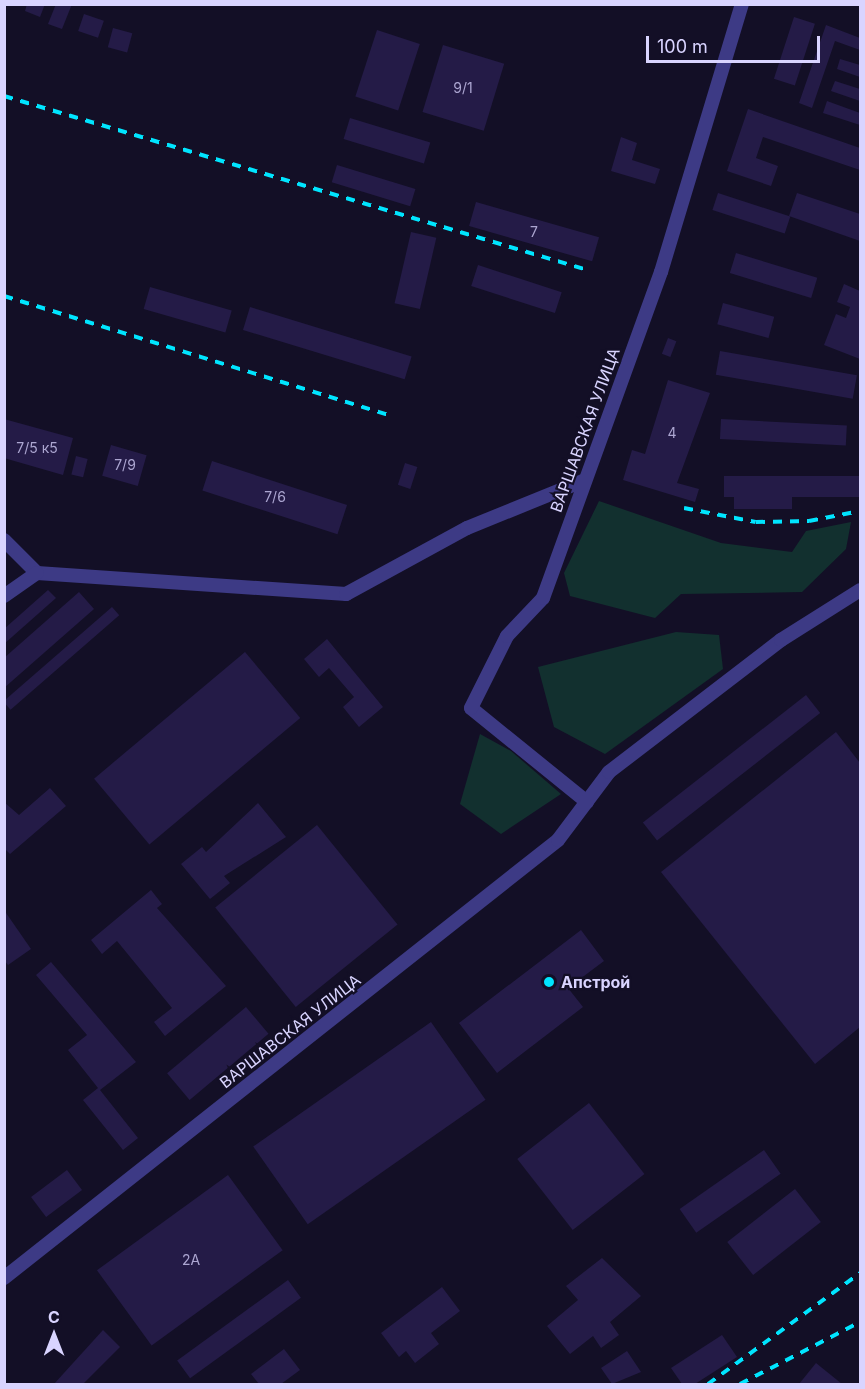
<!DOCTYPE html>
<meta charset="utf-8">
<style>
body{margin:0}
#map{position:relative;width:865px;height:1389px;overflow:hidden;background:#130f26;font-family:Inter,sans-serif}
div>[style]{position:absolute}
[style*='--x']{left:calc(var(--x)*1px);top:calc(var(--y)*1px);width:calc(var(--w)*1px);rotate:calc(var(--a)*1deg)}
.green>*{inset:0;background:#12302f}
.building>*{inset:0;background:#241b47;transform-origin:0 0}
.minor>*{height:14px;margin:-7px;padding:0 7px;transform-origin:7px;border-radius:7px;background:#3d3a85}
.rail>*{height:4px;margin-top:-2px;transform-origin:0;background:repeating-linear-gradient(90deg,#00e5ff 0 9px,transparent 0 17px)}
.dots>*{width:16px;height:16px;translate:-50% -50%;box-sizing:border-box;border:3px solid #130f26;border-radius:50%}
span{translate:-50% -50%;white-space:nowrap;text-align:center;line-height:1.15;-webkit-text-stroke:4.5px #130f26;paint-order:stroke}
.number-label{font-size:14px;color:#aca6d1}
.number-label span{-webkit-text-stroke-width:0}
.street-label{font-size:16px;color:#d9d4ff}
.poi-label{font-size:16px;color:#d9d4ff;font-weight:700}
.left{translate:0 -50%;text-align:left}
.frame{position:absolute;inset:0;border:6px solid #d9d4ff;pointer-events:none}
.north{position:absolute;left:24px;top:1305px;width:60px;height:60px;-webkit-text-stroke:4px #130f26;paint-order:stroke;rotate:0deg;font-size:16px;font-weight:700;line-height:24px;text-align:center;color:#d9d4ff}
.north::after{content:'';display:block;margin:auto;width:21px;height:27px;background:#d9d4ff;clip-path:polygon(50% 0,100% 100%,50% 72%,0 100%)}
.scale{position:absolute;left:646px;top:36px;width:174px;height:27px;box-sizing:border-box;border:3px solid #d9d4ff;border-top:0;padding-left:8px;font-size:18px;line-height:21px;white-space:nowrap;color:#d9d4ff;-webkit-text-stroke:4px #130f26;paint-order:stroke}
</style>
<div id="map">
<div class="green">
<i style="clip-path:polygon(599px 501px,721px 543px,792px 552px,806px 531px,851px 522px,846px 549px,802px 592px,681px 594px,655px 618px,570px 596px,564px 573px)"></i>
<i style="clip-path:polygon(676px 632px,719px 635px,723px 669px,605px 754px,554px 727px,538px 667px)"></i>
<i style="clip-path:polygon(480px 734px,511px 751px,561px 794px,501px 834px,460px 804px)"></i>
</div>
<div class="building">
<i style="clip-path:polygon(27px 4px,45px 4px,40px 17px,25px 11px)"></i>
<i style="clip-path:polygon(56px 4px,72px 4px,62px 29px,48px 24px)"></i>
<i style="left:84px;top:14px;width:21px;height:18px;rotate:19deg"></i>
<i style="left:794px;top:17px;width:22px;height:65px;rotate:18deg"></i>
<i style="clip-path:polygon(826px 25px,860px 38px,860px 50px,835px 41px,812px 108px,799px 103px)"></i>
<i style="left:113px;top:28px;width:20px;height:20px;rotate:15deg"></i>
<i style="left:377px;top:30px;width:45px;height:70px;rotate:18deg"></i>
<i style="left:443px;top:45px;width:64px;height:70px;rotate:17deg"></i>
<i style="clip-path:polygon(840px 59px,860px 65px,860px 77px,837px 69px)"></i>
<i style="clip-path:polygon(835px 81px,860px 89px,860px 101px,831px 91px)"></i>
<i style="clip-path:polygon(827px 101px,860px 113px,860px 125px,823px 113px)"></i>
<i style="clip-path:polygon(748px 109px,860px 148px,860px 170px,763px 137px,756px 158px,778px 166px,771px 186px,727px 171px)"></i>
<i style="left:350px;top:118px;width:84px;height:22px;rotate:17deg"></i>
<i style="clip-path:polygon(621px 137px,637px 143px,632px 160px,660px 169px,655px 184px,611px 171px)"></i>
<i style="left:337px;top:165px;width:82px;height:18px;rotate:17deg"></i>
<i style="left:718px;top:193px;width:76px;height:18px;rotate:18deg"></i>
<i style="clip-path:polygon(797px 193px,860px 214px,860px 241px,789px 216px)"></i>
<i style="left:476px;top:202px;width:128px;height:25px;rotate:16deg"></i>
<i style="left:411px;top:232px;width:26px;height:73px;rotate:13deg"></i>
<i style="left:736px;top:253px;width:85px;height:21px;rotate:17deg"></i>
<i style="left:478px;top:265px;width:88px;height:22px;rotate:18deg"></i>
<i style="clip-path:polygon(844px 284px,860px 291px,860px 359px,824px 345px,836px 314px,846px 318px,850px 307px,837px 302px)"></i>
<i style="left:150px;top:287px;width:85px;height:23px;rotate:16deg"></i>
<i style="left:723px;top:303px;width:53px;height:22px;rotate:15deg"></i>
<i style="left:250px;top:307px;width:169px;height:24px;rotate:17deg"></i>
<i style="left:668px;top:338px;width:9px;height:17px;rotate:21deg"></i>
<i style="left:720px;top:351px;width:139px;height:24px;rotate:10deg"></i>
<i style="clip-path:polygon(668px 380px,710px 393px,677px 483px,699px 489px,695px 502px,623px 480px,632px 450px,645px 454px)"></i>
<i style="clip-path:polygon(4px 419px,73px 438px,63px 475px,4px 458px)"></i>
<i style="left:721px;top:419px;width:126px;height:20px;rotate:3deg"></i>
<i style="left:111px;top:445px;width:37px;height:32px;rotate:16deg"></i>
<i style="left:76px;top:456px;width:12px;height:19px;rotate:14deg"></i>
<i style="left:212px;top:461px;width:142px;height:31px;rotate:18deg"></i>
<i style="left:405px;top:463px;width:13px;height:23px;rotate:18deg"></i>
<i style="clip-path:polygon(724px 476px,860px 476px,860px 497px,792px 497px,792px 509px,734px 509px,734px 497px,724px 497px)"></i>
<i style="clip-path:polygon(48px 590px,56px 598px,4px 644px,4px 629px)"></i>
<i style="clip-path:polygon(79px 592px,94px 609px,4px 688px,4px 658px)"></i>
<i style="left:112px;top:607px;width:11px;height:144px;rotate:49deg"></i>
<i style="clip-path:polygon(327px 639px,383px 707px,359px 727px,343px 707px,354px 697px,329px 668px,319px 677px,304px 659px)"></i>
<i style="left:245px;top:652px;width:86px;height:197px;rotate:50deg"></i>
<i style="left:806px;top:695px;width:23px;height:207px;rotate:52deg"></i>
<i style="clip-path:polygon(836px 732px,860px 763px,860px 1027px,815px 1064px,661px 872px)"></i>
<i style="clip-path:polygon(50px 788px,66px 806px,10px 854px,4px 848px,4px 802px,19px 815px)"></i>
<i style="clip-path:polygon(258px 803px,286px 837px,224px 876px,230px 883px,210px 899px,181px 864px,202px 847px,206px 852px)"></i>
<i style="left:317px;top:825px;width:128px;height:131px;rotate:51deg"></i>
<i style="clip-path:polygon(151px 890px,162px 904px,157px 908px,226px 986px,165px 1036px,154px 1022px,172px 1008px,117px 941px,102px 954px,91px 940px)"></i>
<i style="clip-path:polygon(4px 910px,31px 949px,8px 965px,4px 960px)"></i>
<i style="clip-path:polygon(581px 930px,604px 961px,568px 988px,583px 1007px,497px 1073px,459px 1023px)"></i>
<i style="clip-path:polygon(51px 962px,136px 1062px,100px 1090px,138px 1138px,123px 1150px,83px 1100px,98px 1088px,68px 1050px,87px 1035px,36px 975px)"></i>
<i style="left:246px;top:1007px;width:35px;height:103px;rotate:50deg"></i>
<i style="left:431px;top:1022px;width:95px;height:217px;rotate:55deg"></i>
<i style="left:589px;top:1103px;width:90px;height:91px;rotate:52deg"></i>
<i style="left:764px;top:1150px;width:29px;height:103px;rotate:55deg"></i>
<i style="left:67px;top:1170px;width:25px;height:45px;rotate:53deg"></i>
<i style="left:228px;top:1175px;width:93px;height:162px;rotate:54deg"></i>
<i style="left:795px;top:1189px;width:42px;height:86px;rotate:52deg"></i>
<i style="clip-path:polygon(602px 1258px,641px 1296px,610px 1322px,619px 1335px,601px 1348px,593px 1336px,570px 1354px,547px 1326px,578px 1300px,566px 1286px)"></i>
<i style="left:288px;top:1280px;width:22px;height:137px;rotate:54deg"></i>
<i style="clip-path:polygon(442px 1287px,460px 1311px,431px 1333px,439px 1344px,415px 1363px,406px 1351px,399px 1357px,381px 1333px)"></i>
<i style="clip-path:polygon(103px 1330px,120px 1347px,83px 1384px,54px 1384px)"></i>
<i style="clip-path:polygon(722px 1335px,737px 1357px,695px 1384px,682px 1384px,671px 1368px)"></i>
<i style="clip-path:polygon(284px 1349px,300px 1370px,281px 1384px,259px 1384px,251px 1374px)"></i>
<i style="clip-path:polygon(627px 1351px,641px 1372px,612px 1384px,601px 1368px)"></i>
<i style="clip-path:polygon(816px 1363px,842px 1384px,799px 1384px)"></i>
</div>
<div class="minor">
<i style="--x:4;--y:540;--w:47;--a:45"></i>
<i style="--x:37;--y:573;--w:310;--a:3.9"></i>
<i style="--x:346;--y:594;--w:138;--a:-28.6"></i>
<i style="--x:467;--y:528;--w:125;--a:-22.1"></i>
<i style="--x:4;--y:596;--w:40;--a:-34.9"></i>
<i style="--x:587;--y:802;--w:149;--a:-141"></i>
<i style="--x:471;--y:708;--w:80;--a:-63.4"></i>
<i style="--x:507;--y:636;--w:52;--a:-46.5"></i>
<i style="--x:543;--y:598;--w:347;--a:-70.1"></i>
<i style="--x:661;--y:272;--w:280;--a:-73.2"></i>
<i style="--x:4;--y:1278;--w:706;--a:-38.33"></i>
<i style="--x:558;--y:840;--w:85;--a:-53.1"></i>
<i style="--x:609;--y:772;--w:217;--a:-37.5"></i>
<i style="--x:781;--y:640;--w:93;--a:-32.3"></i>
</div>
<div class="rail">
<i style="--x:4;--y:96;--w:605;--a:16.61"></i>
<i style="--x:4;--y:296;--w:403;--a:17.2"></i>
<i style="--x:684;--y:508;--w:73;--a:11"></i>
<i style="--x:756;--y:522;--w:53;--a:-1.1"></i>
<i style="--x:809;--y:521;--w:52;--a:-11.1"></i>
<i style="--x:708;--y:1384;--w:188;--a:-36.1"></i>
<i style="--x:740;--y:1384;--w:135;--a:-27.3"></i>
</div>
<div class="dots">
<i style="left:549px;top:982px;background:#00e5ff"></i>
</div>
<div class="number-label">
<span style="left:463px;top:88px">9/1</span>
<span style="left:534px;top:232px">7</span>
<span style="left:672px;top:433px">4</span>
<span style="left:37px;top:448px">7/5 к5</span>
<span style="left:125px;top:465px">7/9</span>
<span style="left:275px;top:497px">7/6</span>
<span style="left:191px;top:1260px">2А</span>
</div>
<div class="street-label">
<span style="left:585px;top:430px;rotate:-70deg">ВАРШАВСКАЯ УЛИЦА</span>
<span style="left:290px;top:1031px;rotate:-38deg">ВАРШАВСКАЯ УЛИЦА</span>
</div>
<div class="poi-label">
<span class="left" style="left:561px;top:982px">Апстрой</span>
</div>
<div class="frame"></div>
<div class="north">С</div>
<div class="scale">100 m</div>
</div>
